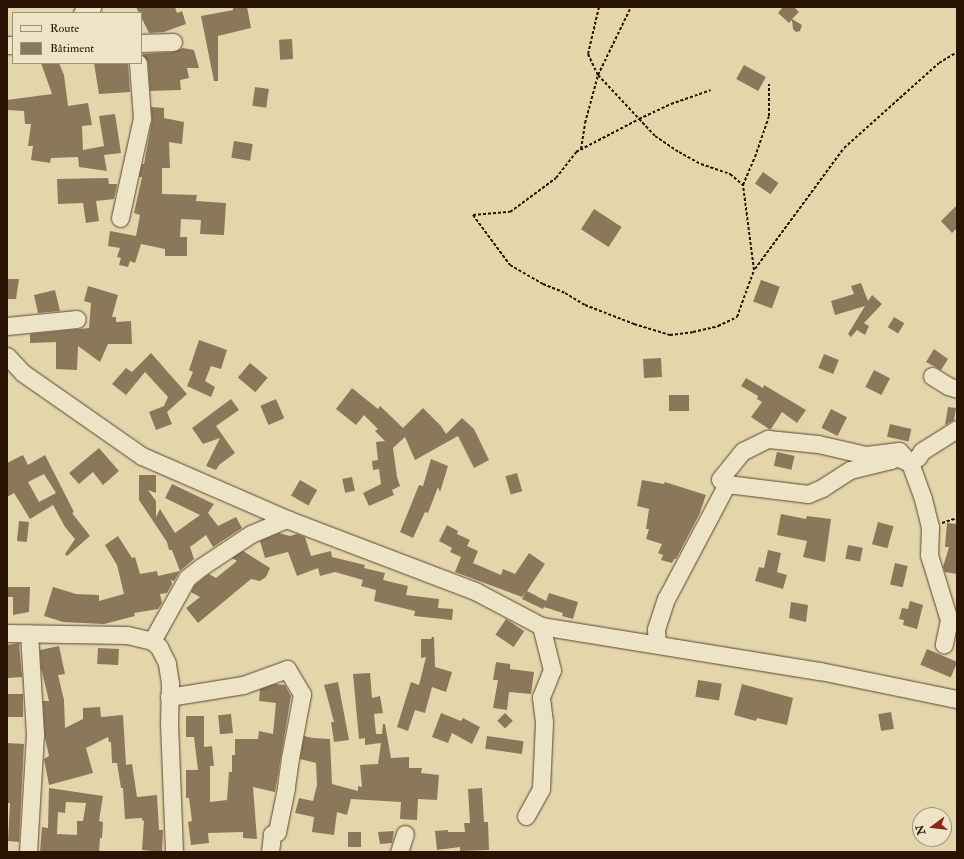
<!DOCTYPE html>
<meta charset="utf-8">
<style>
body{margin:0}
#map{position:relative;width:964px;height:859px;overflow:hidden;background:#e4d6ab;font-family:"IM FELL Double Pica",serif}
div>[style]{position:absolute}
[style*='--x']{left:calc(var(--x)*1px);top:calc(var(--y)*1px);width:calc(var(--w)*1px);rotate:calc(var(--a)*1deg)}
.building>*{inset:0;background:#8b785a;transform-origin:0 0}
.path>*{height:2px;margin-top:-1px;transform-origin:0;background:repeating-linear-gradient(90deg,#2b1303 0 3px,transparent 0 5px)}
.roads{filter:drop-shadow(0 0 1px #59442d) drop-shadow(0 0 1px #59442d)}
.minor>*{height:17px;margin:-8.5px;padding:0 8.5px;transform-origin:8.5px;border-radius:8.5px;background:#ede4c8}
span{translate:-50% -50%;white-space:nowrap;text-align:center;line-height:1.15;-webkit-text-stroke:3px #ede4c8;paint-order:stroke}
.frame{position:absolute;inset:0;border:8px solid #2b1303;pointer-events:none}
.legend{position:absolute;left:12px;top:12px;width:130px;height:52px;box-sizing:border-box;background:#ede4c8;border:1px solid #9f9079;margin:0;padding:5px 7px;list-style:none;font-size:12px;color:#2b1303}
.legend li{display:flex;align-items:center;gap:8px;height:20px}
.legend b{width:20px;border:1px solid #9f9079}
.north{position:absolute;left:912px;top:807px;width:40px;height:40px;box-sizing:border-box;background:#ede4c8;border:1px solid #9f9079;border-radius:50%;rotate:255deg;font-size:11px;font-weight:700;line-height:16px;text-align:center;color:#2b1303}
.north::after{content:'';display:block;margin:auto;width:14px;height:18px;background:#8f2418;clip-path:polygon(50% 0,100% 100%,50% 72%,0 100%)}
</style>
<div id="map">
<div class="building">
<i style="clip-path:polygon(136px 7px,175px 7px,177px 13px,182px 11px,186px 24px,164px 32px,149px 33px,141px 17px,141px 13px,139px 13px)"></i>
<i style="clip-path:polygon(233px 7px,247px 7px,251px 28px,218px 36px,218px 81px,214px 81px,201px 16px,233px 10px)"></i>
<i style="clip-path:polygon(783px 7px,794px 7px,799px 12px,792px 19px,802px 25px,800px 31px,796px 32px,793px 29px,792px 20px,789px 23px,778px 13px)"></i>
<i style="left:292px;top:39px;width:20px;height:13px;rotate:87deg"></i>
<i style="clip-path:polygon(183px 48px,194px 50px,199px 68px,187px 68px,189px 78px,180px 80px,181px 90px,150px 91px,148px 62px,142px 54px,173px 52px)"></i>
<i style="clip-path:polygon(41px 63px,59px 63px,64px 75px,68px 106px,88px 103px,92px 125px,82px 126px,83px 150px,104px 146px,99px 116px,115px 114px,121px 153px,104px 155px,107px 171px,79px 167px,78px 157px,51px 158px,50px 163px,31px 160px,33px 146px,28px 146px,31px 124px,25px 124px,24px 111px,7px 110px,7px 100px,52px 94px)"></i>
<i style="clip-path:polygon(94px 63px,128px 63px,130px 92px,99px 94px)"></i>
<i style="left:744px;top:65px;width:25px;height:16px;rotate:29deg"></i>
<i style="left:255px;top:87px;width:14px;height:19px;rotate:8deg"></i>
<i style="clip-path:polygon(151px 107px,164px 108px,164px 118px,184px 122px,182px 144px,169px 142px,170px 168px,162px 168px,162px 194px,197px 195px,196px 201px,226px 203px,224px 235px,200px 234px,201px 220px,181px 219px,180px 237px,187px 237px,187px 256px,165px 256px,165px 249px,141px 244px,135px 263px,130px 261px,128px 267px,119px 265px,121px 258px,117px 257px,120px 248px,108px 246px,110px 231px,136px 236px,140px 215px,134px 213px,142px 177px,139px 177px,142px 164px,144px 164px,152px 120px)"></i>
<i style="left:234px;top:141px;width:19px;height:17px;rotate:9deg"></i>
<i style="left:763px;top:172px;width:19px;height:14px;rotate:35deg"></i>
<i style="clip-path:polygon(108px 178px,109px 184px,117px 184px,117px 186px,114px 199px,96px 201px,99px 221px,86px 223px,83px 203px,58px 204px,57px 179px)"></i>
<i style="clip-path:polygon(957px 205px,957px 228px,952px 233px,941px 221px)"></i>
<i style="left:594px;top:209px;width:33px;height:24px;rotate:33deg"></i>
<i style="clip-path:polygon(7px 279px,19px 279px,16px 299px,7px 299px)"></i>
<i style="left:761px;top:280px;width:20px;height:23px;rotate:20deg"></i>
<i style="clip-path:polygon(861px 283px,868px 301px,872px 295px,882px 304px,864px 323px,869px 326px,865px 335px,857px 330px,851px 337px,848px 334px,865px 306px,835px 315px,831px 301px,854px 294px,851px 286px)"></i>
<i style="clip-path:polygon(88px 286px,118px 295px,112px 317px,116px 317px,116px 322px,131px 321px,132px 344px,108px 344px,100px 362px,78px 346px,77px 370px,56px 369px,56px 342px,30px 343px,30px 334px,89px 328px,91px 303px,84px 301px)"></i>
<i style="clip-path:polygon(55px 290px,60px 311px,38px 313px,34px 295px)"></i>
<i style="left:894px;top:317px;width:12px;height:12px;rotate:31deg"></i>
<i style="clip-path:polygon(199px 340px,227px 350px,221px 369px,211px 366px,205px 381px,215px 387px,211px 397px,187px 386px,193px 372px,189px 370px)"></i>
<i style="clip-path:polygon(934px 349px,948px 359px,941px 370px,926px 362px)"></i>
<i style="clip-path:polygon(151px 353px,187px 394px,167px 412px,172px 424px,156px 430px,149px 412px,164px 406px,168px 397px,145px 372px,126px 395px,112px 384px,126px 368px,132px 372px)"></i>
<i style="left:824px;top:354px;width:16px;height:15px;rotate:22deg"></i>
<i style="left:661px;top:358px;width:19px;height:18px;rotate:87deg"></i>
<i style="left:250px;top:363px;width:23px;height:19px;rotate:40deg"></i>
<i style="left:874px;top:370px;width:18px;height:19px;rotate:27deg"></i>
<i style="clip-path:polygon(746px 378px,763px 388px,764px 385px,806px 410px,797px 423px,782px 412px,771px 429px,769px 429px,751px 417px,762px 402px,757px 399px,758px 396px,741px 386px)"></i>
<i style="clip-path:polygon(352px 388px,378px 409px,380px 406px,403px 428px,423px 408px,441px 426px,446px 434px,462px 418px,474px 429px,489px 460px,474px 468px,458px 436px,415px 460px,405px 437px,393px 448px,397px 477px,400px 486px,392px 490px,394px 495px,369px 506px,363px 493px,381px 484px,379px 469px,373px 470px,372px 461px,378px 460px,376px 442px,385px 441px,375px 431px,378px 429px,364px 415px,356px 425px,336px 409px)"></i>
<i style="left:689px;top:395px;width:16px;height:20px;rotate:90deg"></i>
<i style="clip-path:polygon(231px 399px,239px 410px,216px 426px,235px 453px,219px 465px,216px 470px,206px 466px,220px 438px,203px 444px,192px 428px)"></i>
<i style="left:276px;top:399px;width:21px;height:17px;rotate:67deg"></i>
<i style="clip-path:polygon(948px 407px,956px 408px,954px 420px,945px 425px)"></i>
<i style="left:831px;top:409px;width:18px;height:21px;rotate:27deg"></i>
<i style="left:890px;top:424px;width:22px;height:13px;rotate:13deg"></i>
<i style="clip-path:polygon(99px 448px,119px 471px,103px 485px,93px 472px,79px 484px,69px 473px)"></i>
<i style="left:777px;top:452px;width:18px;height:14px;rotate:13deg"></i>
<i style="clip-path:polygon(evenodd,23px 455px,28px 465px,45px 455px,74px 512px,72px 513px,90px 536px,67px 556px,65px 554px,75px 539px,65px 527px,53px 505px,30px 519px,14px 493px,7px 497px,7px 463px,23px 455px,44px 474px,56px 493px,39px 502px,28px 482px,44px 474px)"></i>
<i style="clip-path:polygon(431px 459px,448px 466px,440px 492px,438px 487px,428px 513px,425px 512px,413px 538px,400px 532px,419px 485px,423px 486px)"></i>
<i style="left:517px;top:473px;width:19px;height:12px;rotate:74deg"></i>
<i style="clip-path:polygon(139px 475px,156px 475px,156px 493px,148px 490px,156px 501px,156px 517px,160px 509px,175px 533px,200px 515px,165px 498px,172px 484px,214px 504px,208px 513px,218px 526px,236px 517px,242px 528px,213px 547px,206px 535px,190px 547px,194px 559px,180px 571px,172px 550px,169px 550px,167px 542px,139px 500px)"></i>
<i style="left:352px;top:477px;width:14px;height:10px;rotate:78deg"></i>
<i style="left:300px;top:480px;width:20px;height:18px;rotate:30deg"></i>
<i style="clip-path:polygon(642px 480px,664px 484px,665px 482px,706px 495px,699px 515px,676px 559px,674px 559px,672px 563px,661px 560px,663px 555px,658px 553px,662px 544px,646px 539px,649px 529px,646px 529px,649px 509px,637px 506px)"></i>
<i style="clip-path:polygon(781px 514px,806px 519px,807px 516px,831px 519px,825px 562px,803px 557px,807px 541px,777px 535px)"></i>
<i style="left:19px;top:521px;width:10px;height:20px;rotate:6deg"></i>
<i style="left:878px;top:522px;width:16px;height:23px;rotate:15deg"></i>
<i style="clip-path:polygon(947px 523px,957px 524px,957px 574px,945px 572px,943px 567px,949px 547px,945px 547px)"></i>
<i style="clip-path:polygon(447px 525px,458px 531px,457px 534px,470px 540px,467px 546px,478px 551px,473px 563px,501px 575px,503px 569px,515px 574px,529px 553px,545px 564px,527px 591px,546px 601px,549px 593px,578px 602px,573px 619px,562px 616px,563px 613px,544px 607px,546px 603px,543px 609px,522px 599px,526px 591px,522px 597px,455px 572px,461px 557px,450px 552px,452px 548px,439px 541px)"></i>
<i style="clip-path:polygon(279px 533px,290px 536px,297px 534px,305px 537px,311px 556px,331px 551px,332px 557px,365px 565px,364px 568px,385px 573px,383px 580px,408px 586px,406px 595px,439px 599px,438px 608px,453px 609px,452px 620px,414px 616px,415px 611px,374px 601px,376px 590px,361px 586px,363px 580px,335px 572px,320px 576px,318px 568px,297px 576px,288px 552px,265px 558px,260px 541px)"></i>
<i style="clip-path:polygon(118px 536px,132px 558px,135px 557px,140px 574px,157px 571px,158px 576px,180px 571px,174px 581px,171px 580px,172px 584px,167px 593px,160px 594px,162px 603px,158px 609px,134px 613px,135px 616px,104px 624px,63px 622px,44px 616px,53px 587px,76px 594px,99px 595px,99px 601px,124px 594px,117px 565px,105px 545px)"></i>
<i style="left:848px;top:545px;width:15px;height:14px;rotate:11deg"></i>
<i style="clip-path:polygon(768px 550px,781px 553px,777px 572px,787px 575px,783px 589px,755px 581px,759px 567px,764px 568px)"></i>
<i style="clip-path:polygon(243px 551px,270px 568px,266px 577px,260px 581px,251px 579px,198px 623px,186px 608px,200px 597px,191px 592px,195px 585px,209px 574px,216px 578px,237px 561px,232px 558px)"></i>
<i style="left:895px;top:563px;width:13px;height:22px;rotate:13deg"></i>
<i style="clip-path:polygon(7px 587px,30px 587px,29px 612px,13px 615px,13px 597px,7px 597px)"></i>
<i style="clip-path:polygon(910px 601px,923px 605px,917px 629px,903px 625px,904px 620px,899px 619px,902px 608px,908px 609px)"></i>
<i style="clip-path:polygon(791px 602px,808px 605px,806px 622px,789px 618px)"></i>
<i style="left:506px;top:619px;width:22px;height:19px;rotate:34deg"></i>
<i style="clip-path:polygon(432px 637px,434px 637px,435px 667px,452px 672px,446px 692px,432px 687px,425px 713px,415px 710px,408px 731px,397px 727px,411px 682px,419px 685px,426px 657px,421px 658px,421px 639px,431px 639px)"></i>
<i style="clip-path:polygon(19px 643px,22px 677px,8px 678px,7px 645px)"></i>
<i style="clip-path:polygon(59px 646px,65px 674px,58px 675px,64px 700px,65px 728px,83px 719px,83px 708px,100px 707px,101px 717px,123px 715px,126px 765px,132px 764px,137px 797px,157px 795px,159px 830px,163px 830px,162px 852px,142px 850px,144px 820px,142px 821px,142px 818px,125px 819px,123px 788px,121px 788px,117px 763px,112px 763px,111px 742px,109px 742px,108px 737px,86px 748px,93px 773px,49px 785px,44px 759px,49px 756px,45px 738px,43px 701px,49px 701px,41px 668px,40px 650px)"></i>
<i style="left:98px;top:648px;width:21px;height:16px;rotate:3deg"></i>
<i style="left:927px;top:649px;width:33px;height:17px;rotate:23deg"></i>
<i style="clip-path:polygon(496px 662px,510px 664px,510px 669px,534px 672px,531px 694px,509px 692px,507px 710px,493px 708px,498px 680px,493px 680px)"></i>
<i style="clip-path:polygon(370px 673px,372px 698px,380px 696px,383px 713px,374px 714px,376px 734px,382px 734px,383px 724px,385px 724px,391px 758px,409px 757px,409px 768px,422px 768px,421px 773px,439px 775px,437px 800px,418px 799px,417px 820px,400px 819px,401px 802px,351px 799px,347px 815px,337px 812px,334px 835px,312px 832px,314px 817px,295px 813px,299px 798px,313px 801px,317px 785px,316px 763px,300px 759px,304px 736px,313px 738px,330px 739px,332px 784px,358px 791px,358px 786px,362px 787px,360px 765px,378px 764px,381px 743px,365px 745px,365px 738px,359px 739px,353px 674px)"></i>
<i style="left:698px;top:680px;width:24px;height:17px;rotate:9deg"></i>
<i style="clip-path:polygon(338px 682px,349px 740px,334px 742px,331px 722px,334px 722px,324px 685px)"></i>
<i style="clip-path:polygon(275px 684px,285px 685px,291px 696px,275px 792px,253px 787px,257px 839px,243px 838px,243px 832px,208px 833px,209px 843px,191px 845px,188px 822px,192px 821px,189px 798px,186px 798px,186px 770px,198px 770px,194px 737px,186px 737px,186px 716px,204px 716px,204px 747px,212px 746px,214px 766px,210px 766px,210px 802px,227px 800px,229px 772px,232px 772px,232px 755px,235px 755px,235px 739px,258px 739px,259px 731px,273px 734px,276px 703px,259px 701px,260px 689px)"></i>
<i style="clip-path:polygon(742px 684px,793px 698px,787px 725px,757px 718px,756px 721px,734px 715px)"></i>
<i style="left:8px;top:694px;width:15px;height:23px"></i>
<i style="left:891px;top:712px;width:17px;height:13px;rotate:80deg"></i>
<i style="clip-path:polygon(441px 713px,461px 721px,463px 718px,480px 727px,472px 744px,452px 733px,448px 743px,432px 737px)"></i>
<i style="left:505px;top:713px;width:11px;height:11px;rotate:45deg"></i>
<i style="left:231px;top:714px;width:19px;height:13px;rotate:84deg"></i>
<i style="left:487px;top:736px;width:37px;height:13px;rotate:8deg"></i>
<i style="clip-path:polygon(7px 743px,24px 744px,19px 842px,8px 841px,10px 803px,7px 803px)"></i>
<i style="clip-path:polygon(evenodd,49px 788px,103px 796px,99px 821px,103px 822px,102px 838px,100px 838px,99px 852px,40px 852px,42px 827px,48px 828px,49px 788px,66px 802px,86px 803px,83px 821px,77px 821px,77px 835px,57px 834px,58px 812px,65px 813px,66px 802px)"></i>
<i style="clip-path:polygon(482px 788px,484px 822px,488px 822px,489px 850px,460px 851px,460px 847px,437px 850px,435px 831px,448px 830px,448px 832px,465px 832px,464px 823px,470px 823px,468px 789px)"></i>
<i style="clip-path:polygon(394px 831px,392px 843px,380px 844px,378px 832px)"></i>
<i style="left:348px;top:832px;width:13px;height:15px"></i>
</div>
<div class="path">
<i style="--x:599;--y:7;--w:48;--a:103.2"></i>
<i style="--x:588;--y:54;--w:23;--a:65"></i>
<i style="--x:598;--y:75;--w:83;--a:46.9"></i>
<i style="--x:655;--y:136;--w:29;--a:34"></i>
<i style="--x:679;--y:152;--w:25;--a:29"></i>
<i style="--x:701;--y:164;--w:31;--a:19"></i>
<i style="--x:730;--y:174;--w:17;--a:40"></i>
<i style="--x:743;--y:185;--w:30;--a:-67"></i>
<i style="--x:755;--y:157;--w:43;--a:-71.1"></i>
<i style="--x:769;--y:116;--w:32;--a:-90"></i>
<i style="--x:581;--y:149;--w:26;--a:-81"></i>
<i style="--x:585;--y:123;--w:50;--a:-74.8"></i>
<i style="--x:598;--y:75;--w:76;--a:-64.1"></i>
<i style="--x:473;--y:215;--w:62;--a:53.5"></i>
<i style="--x:510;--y:265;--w:38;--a:30"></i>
<i style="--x:543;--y:284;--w:24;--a:22"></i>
<i style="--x:565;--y:293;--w:23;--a:31"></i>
<i style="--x:585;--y:305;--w:53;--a:21.2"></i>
<i style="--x:634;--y:324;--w:38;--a:17"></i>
<i style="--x:670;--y:335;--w:23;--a:-7"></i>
<i style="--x:693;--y:332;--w:26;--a:-13"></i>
<i style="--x:718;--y:326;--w:21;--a:-25"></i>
<i style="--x:737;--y:317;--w:50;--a:-70.1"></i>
<i style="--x:754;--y:270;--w:86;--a:-97.4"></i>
<i style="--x:473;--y:215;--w:37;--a:-5"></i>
<i style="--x:510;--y:212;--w:57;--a:-36.5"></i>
<i style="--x:556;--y:178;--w:33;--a:-52"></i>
<i style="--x:576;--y:152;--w:71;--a:-27.6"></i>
<i style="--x:639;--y:119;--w:35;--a:-25"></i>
<i style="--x:671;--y:104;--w:42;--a:-19.3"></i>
<i style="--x:755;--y:269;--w:150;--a:-53.7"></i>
<i style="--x:844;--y:148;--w:127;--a:-41.8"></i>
<i style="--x:939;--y:63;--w:21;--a:-31"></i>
<i style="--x:942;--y:523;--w:16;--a:-18"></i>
</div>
<div class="roads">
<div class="minor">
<i style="--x:82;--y:13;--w:12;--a:-31"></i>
<i style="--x:141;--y:43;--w:32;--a:-2"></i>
<i style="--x:7;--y:45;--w:6;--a:0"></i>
<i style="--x:120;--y:218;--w:102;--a:-77.6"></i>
<i style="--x:142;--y:118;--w:55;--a:-94.2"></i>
<i style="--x:7;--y:326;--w:70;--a:-5.7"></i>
<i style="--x:7;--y:356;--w:23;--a:47"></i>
<i style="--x:23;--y:373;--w:145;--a:34.9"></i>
<i style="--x:142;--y:456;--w:160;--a:23.5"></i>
<i style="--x:289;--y:520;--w:199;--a:20.9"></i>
<i style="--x:475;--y:591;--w:75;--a:27.9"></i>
<i style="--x:541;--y:626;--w:283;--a:9.2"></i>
<i style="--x:820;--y:671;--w:140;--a:11.6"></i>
<i style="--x:932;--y:376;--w:19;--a:32"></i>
<i style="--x:948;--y:386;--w:9;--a:18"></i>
<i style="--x:727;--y:484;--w:3;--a:180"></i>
<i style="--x:724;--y:484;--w:6;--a:-129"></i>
<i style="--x:720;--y:479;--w:36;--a:-51"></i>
<i style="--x:743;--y:451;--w:28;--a:-26"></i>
<i style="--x:768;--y:439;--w:50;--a:5.7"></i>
<i style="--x:818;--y:444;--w:49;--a:12.9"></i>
<i style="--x:866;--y:455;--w:33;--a:-7"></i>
<i style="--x:899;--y:451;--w:16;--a:47"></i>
<i style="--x:910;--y:463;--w:38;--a:70"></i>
<i style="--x:923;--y:499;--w:29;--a:76"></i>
<i style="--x:930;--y:527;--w:28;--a:92"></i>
<i style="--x:929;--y:555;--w:68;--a:72.9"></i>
<i style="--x:949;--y:620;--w:25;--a:102"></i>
<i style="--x:7;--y:633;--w:120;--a:1"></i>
<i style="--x:127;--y:635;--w:26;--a:13"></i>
<i style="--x:657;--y:644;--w:15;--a:-94"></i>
<i style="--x:656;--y:629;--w:32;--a:-72"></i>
<i style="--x:666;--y:599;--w:130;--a:-62.1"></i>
<i style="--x:727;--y:484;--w:82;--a:7"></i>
<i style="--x:808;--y:494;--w:15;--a:-23"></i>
<i style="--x:822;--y:488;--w:33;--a:-33"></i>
<i style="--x:850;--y:470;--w:42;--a:-13.7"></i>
<i style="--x:891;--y:460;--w:6;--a:-31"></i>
<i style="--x:896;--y:457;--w:15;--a:23"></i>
<i style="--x:910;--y:463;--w:10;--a:-37"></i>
<i style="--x:918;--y:457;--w:7;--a:-56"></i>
<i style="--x:922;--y:451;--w:41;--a:-32.2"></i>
<i style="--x:169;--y:697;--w:75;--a:-9.2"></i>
<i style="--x:243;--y:685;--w:47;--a:-20"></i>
<i style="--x:287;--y:669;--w:29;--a:59"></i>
<i style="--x:302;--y:694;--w:65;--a:100.6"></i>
<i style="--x:290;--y:758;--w:30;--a:98"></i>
<i style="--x:286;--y:788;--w:45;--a:101.6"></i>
<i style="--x:277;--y:832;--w:5;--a:158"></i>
<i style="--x:272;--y:834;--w:18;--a:96"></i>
<i style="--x:526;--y:816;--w:31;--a:-61"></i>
<i style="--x:541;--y:789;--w:67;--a:-87.4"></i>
<i style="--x:544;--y:722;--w:25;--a:-97"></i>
<i style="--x:541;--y:697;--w:29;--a:-68"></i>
<i style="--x:552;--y:670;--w:45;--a:-104"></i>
<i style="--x:28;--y:852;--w:118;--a:-86.6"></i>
<i style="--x:35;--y:734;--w:101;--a:-93.4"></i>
<i style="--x:174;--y:852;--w:128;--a:-92.2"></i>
<i style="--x:169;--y:724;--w:41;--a:-88.6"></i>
<i style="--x:170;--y:683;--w:20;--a:-99"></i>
<i style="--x:167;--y:663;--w:18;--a:-117"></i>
<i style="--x:159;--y:647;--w:9;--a:-139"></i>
<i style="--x:152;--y:641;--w:72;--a:-60.9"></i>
<i style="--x:187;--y:578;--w:18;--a:-38"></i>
<i style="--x:201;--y:567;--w:60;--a:-33.4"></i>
<i style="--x:251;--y:534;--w:36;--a:-23"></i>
<i style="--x:284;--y:520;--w:5;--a:0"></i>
<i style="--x:399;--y:852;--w:19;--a:-72"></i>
</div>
</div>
<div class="frame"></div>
<ul class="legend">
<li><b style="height:5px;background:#ede4c8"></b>Route</li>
<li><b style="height:11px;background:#8b785a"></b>Bâtiment</li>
</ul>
<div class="north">N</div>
</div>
